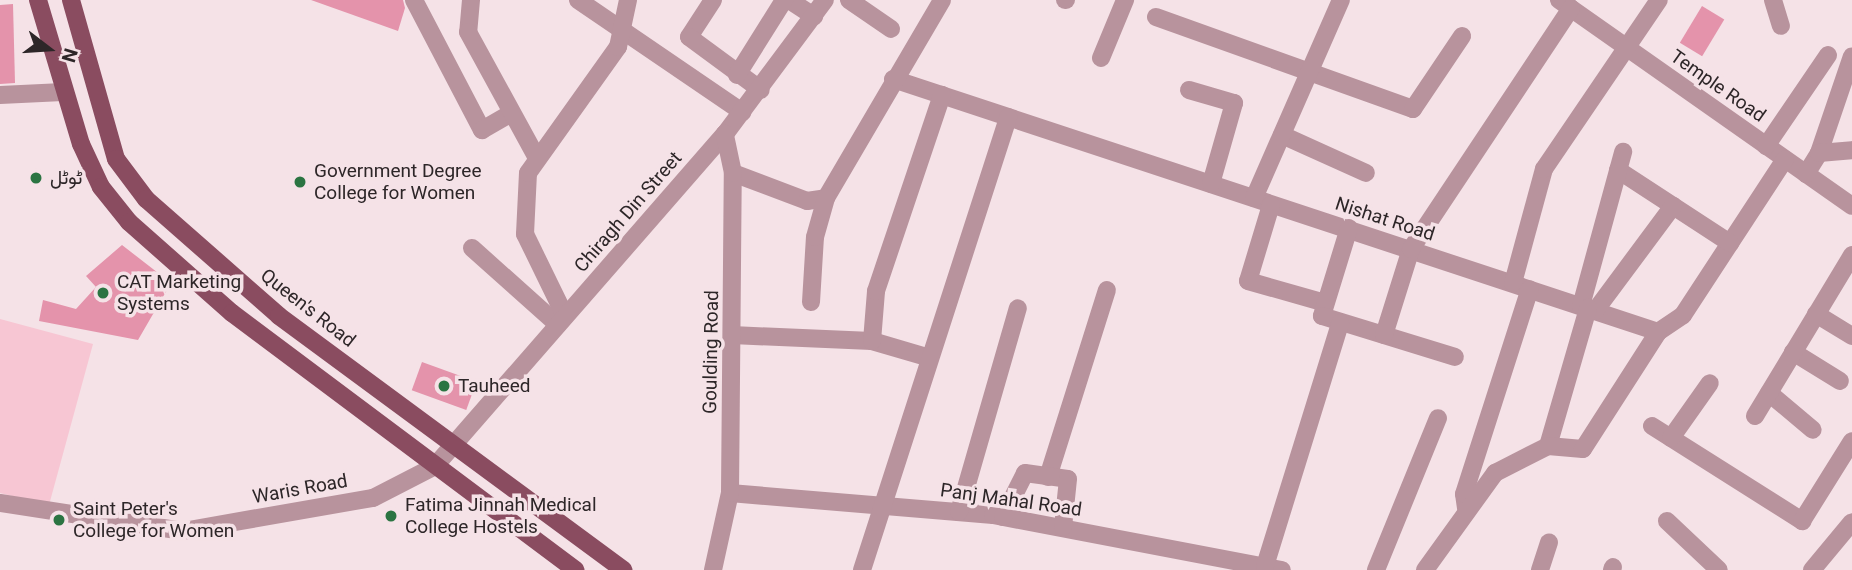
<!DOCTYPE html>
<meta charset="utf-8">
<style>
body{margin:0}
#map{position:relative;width:1852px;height:570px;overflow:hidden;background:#f5e2e7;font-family:Roboto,Vazirmatn,sans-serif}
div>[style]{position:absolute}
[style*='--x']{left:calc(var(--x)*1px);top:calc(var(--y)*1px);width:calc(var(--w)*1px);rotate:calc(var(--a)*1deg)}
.green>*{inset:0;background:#f7c6d3}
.building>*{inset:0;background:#e493ab;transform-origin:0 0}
.minor>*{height:18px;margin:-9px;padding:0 9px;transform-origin:9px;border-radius:9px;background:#b8939d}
.major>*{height:18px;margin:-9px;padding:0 9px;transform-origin:9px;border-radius:9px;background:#8a4c60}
.dots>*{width:19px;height:19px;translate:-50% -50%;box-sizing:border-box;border:4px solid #f5e2e7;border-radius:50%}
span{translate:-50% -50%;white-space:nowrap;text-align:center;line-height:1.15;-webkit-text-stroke:7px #f5e2e7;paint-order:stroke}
.street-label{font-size:19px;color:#2d2628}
.poi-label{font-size:19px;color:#2d2628}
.left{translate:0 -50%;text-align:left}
.north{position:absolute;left:14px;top:14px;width:70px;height:70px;-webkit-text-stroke:5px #f5e2e7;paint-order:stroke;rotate:107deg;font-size:19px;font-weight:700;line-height:28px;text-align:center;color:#2d2628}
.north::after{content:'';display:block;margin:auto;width:24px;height:32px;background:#2d2628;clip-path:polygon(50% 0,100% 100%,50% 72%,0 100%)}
</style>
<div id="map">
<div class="green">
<i style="clip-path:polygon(0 319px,93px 344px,49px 505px,0 493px)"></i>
</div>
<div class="building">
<i style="clip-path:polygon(311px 0,403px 0,405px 8px,398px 31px)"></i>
<i style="clip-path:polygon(13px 4px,15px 83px,0 84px,0 5px)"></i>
<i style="left:1702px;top:6px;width:26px;height:43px;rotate:31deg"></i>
<i style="clip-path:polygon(122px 245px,171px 283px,138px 340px,39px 321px,43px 300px,76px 309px,96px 287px,86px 276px)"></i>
<i style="left:422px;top:362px;width:58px;height:30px;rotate:20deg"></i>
</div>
<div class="minor">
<i style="--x:414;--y:0;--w:147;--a:62.4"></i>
<i style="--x:482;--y:130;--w:34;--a:-30"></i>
<i style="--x:471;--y:0;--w:32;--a:95"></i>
<i style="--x:468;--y:32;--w:144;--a:61.3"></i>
<i style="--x:578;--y:0;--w:199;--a:34.3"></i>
<i style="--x:713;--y:0;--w:44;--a:123"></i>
<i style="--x:689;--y:37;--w:89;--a:36.4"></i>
<i style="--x:789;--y:0;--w:30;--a:33"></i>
<i style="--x:849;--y:0;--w:51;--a:34.6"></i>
<i style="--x:1065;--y:0;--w:1;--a:0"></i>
<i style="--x:1559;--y:0;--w:358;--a:35.1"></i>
<i style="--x:1773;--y:0;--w:27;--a:73"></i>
<i style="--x:1156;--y:17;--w:273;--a:19.7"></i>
<i style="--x:1413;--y:109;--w:88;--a:-56.1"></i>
<i style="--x:1101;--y:58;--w:63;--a:-67.5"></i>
<i style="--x:737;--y:75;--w:89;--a:-57.9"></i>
<i style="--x:893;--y:79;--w:806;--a:18.3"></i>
<i style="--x:1658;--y:332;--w:30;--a:-34"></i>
<i style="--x:1683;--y:315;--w:186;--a:-56.8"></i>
<i style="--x:1189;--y:90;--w:47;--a:16.1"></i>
<i style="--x:1234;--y:103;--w:84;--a:105.9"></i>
<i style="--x:0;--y:95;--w:63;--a:-2.7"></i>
<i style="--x:1282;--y:135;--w:92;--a:24.3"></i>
<i style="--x:1766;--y:146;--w:110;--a:-55.7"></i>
<i style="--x:1819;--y:153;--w:102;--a:-71.2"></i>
<i style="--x:1618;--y:170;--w:134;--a:33.1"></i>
<i style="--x:733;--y:173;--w:79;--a:20.7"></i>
<i style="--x:807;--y:201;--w:19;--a:-9"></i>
<i style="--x:826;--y:198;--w:229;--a:-59.6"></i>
<i style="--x:1806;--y:174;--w:25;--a:-58"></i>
<i style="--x:1819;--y:153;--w:33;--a:-5"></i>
<i style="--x:1254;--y:198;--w:216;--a:-66.3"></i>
<i style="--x:1271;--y:205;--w:79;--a:106.8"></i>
<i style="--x:1248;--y:281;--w:80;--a:15.9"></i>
<i style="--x:1349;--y:228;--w:92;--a:107.1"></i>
<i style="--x:1322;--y:316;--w:139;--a:17.1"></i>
<i style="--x:472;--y:248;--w:115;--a:41.8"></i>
<i style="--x:1513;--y:283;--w:118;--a:-74.8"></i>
<i style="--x:1544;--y:169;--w:204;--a:-55.8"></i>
<i style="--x:811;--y:302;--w:65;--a:-86.5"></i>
<i style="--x:815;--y:237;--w:41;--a:-74.2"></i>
<i style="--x:1581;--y:306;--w:160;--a:-74.7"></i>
<i style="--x:1595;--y:311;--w:131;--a:-53.4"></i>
<i style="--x:1816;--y:314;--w:42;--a:31.4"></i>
<i style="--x:565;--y:316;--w:91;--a:-116"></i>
<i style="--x:525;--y:234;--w:61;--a:-87.2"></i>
<i style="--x:528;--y:173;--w:155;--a:-54.5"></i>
<i style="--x:618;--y:47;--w:48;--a:-78"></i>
<i style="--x:732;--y:335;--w:140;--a:2.5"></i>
<i style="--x:872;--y:341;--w:60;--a:16.3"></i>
<i style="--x:1384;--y:335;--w:90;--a:-72.6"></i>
<i style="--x:1411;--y:249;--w:289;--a:-56.4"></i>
<i style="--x:872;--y:341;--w:50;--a:-85.4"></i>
<i style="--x:876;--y:291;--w:207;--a:-71.4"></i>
<i style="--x:1793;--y:352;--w:55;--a:31.7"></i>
<i style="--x:1769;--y:393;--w:57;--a:40.1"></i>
<i style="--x:1755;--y:416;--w:188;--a:-58.9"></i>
<i style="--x:1652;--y:426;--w:178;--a:32.3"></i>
<i style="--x:1802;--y:521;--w:94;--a:-58"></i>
<i style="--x:1671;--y:438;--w:67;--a:-54.7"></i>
<i style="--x:1548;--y:446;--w:144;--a:-73.8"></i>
<i style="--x:1048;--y:477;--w:196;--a:-72.5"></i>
<i style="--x:730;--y:493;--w:264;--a:4.8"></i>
<i style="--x:993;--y:515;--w:294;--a:10.8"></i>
<i style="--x:0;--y:503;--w:185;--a:8.7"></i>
<i style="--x:183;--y:531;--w:193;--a:-9.9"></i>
<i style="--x:373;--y:498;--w:70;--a:-27.3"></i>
<i style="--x:435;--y:466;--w:441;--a:-48.9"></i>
<i style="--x:725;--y:134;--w:167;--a:-53.3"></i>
<i style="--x:1466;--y:508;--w:14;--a:-98"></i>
<i style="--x:1464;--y:494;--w:215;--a:-72.2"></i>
<i style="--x:959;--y:512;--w:212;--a:-73.9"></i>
<i style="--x:1003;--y:517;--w:49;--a:-63.4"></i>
<i style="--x:1025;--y:473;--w:43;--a:7.9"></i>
<i style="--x:1068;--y:479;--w:48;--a:95.9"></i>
<i style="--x:1667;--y:521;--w:71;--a:43.3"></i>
<i style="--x:1265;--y:566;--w:254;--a:-72.8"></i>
<i style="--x:713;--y:570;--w:79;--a:-77.6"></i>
<i style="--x:730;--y:493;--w:320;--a:-89.5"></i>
<i style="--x:733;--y:173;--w:40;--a:-102"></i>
<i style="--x:862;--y:570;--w:476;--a:-72.1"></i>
<i style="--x:1376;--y:570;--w:164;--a:-67.8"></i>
<i style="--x:1425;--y:570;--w:120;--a:-54.2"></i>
<i style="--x:1495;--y:473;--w:59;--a:-27"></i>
<i style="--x:1548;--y:446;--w:35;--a:5"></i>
<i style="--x:1583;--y:449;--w:139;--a:-57.3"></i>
<i style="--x:1540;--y:570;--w:29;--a:-72"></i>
<i style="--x:1612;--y:570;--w:3;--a:-72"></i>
<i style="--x:1812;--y:570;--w:62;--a:-50.2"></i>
</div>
<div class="major">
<i style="--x:38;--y:0;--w:150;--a:73.4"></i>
<i style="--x:81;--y:144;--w:47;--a:65.1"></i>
<i style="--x:101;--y:187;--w:45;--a:51.3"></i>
<i style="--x:129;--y:222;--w:137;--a:41.5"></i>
<i style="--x:232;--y:313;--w:429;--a:36.8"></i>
<i style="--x:71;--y:0;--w:165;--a:74.2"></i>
<i style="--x:116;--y:159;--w:50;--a:53.1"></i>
<i style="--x:146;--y:199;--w:177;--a:41.3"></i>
<i style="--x:279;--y:316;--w:428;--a:36.4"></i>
</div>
<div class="dots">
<i style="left:36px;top:178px;background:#2b7442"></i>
<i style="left:300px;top:182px;background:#2b7442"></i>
<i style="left:103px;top:293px;background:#2b7442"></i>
<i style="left:444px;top:386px;background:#2b7442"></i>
<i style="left:391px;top:516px;background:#2b7442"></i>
<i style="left:59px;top:520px;background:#2b7442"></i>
</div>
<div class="street-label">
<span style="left:1718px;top:86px;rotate:35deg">Temple Road</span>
<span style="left:628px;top:212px;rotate:-49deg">Chiragh Din Street</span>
<span style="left:1385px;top:219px;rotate:18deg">Nishat Road</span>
<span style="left:308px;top:308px;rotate:38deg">Queen's Road</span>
<span style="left:711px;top:352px;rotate:-89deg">Goulding Road</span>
<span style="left:300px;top:489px;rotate:-10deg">Waris Road</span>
<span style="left:1011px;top:500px;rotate:8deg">Panj Mahal Road</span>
</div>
<div class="poi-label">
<span class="left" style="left:314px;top:182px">Government Degree<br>College for Women</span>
<span class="left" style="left:50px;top:178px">ٹوٹل</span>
<span class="left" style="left:117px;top:293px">CAT Marketing<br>Systems</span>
<span class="left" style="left:458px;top:386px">Tauheed</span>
<span class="left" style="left:405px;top:516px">Fatima Jinnah Medical<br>College Hostels</span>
<span class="left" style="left:73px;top:520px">Saint Peter's<br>College for Women</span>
</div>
<div class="north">N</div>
</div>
